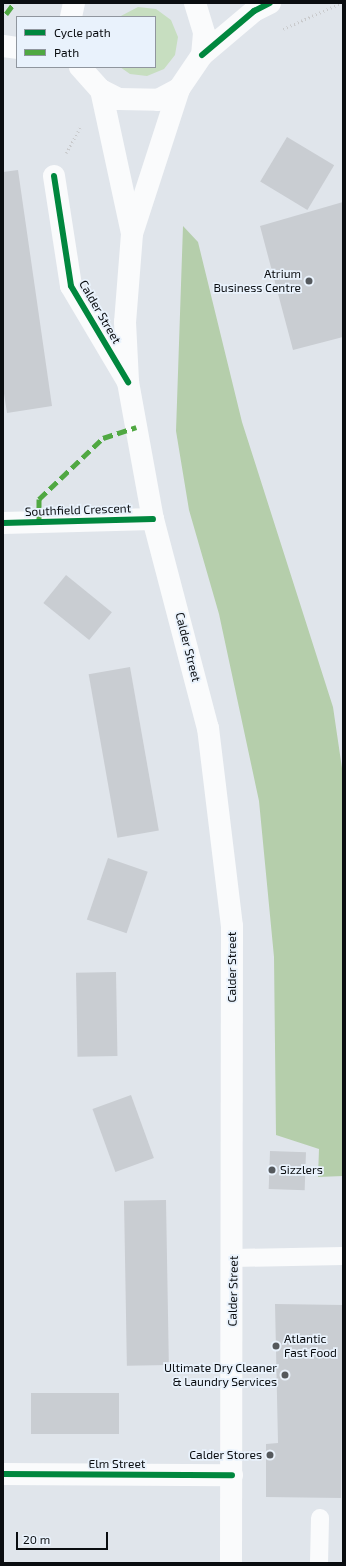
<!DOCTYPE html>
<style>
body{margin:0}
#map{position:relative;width:346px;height:1566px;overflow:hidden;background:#e0e5eb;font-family:"Exo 2",sans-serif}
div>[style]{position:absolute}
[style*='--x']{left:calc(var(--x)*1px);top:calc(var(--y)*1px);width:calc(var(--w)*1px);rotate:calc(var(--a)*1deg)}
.green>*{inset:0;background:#c7dec0}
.forest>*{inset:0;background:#b5ceab}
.building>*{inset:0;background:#c9cdd2;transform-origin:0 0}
.path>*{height:2.5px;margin-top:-1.25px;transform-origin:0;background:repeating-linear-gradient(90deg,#c9cacc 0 1px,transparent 0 4px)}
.lane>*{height:18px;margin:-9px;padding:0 9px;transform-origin:9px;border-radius:9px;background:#fafbfc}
.street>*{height:22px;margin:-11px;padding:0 11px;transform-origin:11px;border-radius:11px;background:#fafbfc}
.secondary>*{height:22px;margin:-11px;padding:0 11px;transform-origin:11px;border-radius:11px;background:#fafbfc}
.quiet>*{height:5px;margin-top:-2.5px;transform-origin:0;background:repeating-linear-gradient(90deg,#50a842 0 10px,transparent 0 15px)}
.cycleway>*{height:6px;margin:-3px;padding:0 3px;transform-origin:3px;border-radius:3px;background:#00873e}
.dots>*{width:11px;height:11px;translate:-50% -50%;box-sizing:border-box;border:2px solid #e9f2fc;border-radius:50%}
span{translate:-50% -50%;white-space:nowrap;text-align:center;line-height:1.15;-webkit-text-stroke:3.5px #e9f2fc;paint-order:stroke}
.poi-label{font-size:12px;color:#0a0d10}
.right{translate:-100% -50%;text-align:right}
.left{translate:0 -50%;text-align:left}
.street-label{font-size:12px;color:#0a0d10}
.frame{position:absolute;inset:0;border:4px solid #0a0d10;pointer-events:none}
.legend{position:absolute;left:16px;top:16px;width:140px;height:52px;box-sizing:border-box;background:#e9f2fc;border:1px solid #90969e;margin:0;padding:5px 7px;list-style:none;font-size:12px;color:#0a0d10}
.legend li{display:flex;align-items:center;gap:8px;height:20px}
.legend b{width:20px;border:1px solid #90969e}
.scale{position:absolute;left:16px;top:1532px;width:92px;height:18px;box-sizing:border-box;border:2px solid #0a0d10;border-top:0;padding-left:5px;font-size:12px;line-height:14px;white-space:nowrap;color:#0a0d10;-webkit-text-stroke:3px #e9f2fc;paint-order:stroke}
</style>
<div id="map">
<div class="green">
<i style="clip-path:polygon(138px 7px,156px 9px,171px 20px,178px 37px,175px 55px,164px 69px,147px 76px,130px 74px,120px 67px,155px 67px,155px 17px,119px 17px)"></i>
</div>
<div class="forest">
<i style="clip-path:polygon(183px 226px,198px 242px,242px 422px,333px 707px,343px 775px,343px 1176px,318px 1177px,319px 1149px,276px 1135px,274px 957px,259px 801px,219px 614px,189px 510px,176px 431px)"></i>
</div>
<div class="building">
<i style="left:287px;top:137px;width:55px;height:52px;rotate:31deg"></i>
<i style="clip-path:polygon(18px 170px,52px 406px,7px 413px,3px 387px,3px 172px)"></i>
<i style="clip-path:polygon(343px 202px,343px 337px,293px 350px,260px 226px)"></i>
<i style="left:66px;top:575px;width:59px;height:36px;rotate:39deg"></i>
<i style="left:130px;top:667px;width:166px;height:42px;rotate:80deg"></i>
<i style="left:108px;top:858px;width:42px;height:65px;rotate:19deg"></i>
<i style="left:116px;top:972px;width:84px;height:40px;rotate:89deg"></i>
<i style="left:131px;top:1095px;width:67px;height:41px;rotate:70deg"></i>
<i style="left:270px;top:1151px;width:36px;height:38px;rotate:2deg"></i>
<i style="left:166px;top:1200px;width:165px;height:42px;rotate:89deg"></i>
<i style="clip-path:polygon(275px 1304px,343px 1305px,341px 1498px,266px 1497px,266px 1444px,278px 1443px)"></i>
<i style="left:31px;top:1393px;width:88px;height:41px"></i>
</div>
<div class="path">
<i style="--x:283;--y:29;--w:64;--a:-24.1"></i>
<i style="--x:66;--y:153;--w:29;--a:-61"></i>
</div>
<div class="lane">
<i style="--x:233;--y:1258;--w:110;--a:-1"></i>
<i style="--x:319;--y:1563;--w:45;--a:-88.7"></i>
</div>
<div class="street">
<i style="--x:54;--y:176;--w:111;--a:81.2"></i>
<i style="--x:71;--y:286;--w:112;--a:59.3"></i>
<i style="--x:3;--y:523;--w:150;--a:-1.5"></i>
<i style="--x:3;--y:1474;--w:229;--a:0.3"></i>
</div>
<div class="secondary">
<i style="--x:195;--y:3;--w:31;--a:73"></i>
<i style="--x:204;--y:33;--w:22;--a:95"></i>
<i style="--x:202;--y:55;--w:41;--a:124.1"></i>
<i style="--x:179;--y:89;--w:152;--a:108"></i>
<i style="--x:132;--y:234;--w:88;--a:94.5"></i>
<i style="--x:125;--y:322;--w:60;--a:87.1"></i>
<i style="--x:128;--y:382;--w:139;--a:79.7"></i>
<i style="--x:153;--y:519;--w:216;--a:75.3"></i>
<i style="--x:208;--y:728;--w:199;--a:83.1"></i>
<i style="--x:232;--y:926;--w:637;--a:90.09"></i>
<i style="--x:71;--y:17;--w:14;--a:-78"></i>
<i style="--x:3;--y:46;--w:14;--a:8"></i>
<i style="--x:202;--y:55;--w:68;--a:-40.2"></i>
<i style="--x:254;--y:11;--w:18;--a:-27"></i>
<i style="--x:80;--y:67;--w:31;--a:48"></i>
<i style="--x:101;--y:90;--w:20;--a:27"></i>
<i style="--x:119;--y:99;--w:39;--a:1"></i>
<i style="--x:158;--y:100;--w:24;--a:-28"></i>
<i style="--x:101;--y:90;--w:146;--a:77.8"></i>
</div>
<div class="quiet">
<i style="--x:6;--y:14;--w:14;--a:-54"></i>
<i style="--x:39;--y:522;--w:23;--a:-90"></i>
<i style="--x:39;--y:499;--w:88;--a:-43.6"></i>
<i style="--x:103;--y:438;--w:35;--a:-18"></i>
</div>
<div class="cycleway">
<i style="--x:202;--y:55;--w:68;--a:-40.2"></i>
<i style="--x:254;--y:11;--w:18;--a:-27"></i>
<i style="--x:54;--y:176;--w:111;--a:81.2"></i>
<i style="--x:71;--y:286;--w:112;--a:59.3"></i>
<i style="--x:3;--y:523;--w:150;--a:-1.5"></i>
<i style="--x:3;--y:1474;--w:229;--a:0.3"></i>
</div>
<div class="dots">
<i style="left:309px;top:281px;background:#55595d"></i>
<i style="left:272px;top:1170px;background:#55595d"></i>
<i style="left:276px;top:1346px;background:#55595d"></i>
<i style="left:285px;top:1375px;background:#55595d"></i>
<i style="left:270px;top:1455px;background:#55595d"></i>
</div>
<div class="poi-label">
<span class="right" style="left:301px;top:281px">Atrium<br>Business Centre</span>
<span class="left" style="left:280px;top:1170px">Sizzlers</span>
<span class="left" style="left:284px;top:1346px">Atlantic<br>Fast Food</span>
<span class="right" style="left:277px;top:1375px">Ultimate Dry Cleaner<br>&amp; Laundry Services</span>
<span class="right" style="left:262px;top:1455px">Calder Stores</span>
</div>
<div class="street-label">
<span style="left:100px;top:312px;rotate:60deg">Calder Street</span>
<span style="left:78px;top:510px;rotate:-2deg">Southfield Crescent</span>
<span style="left:188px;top:647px;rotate:76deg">Calder Street</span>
<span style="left:232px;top:967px;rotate:-90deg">Calder Street</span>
<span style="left:233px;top:1291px;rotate:-89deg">Calder Street</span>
<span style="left:117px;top:1464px">Elm Street</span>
</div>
<div class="frame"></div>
<ul class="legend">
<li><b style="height:5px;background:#00873e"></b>Cycle path</li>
<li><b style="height:5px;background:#50a842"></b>Path</li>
</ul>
<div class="scale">20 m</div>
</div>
